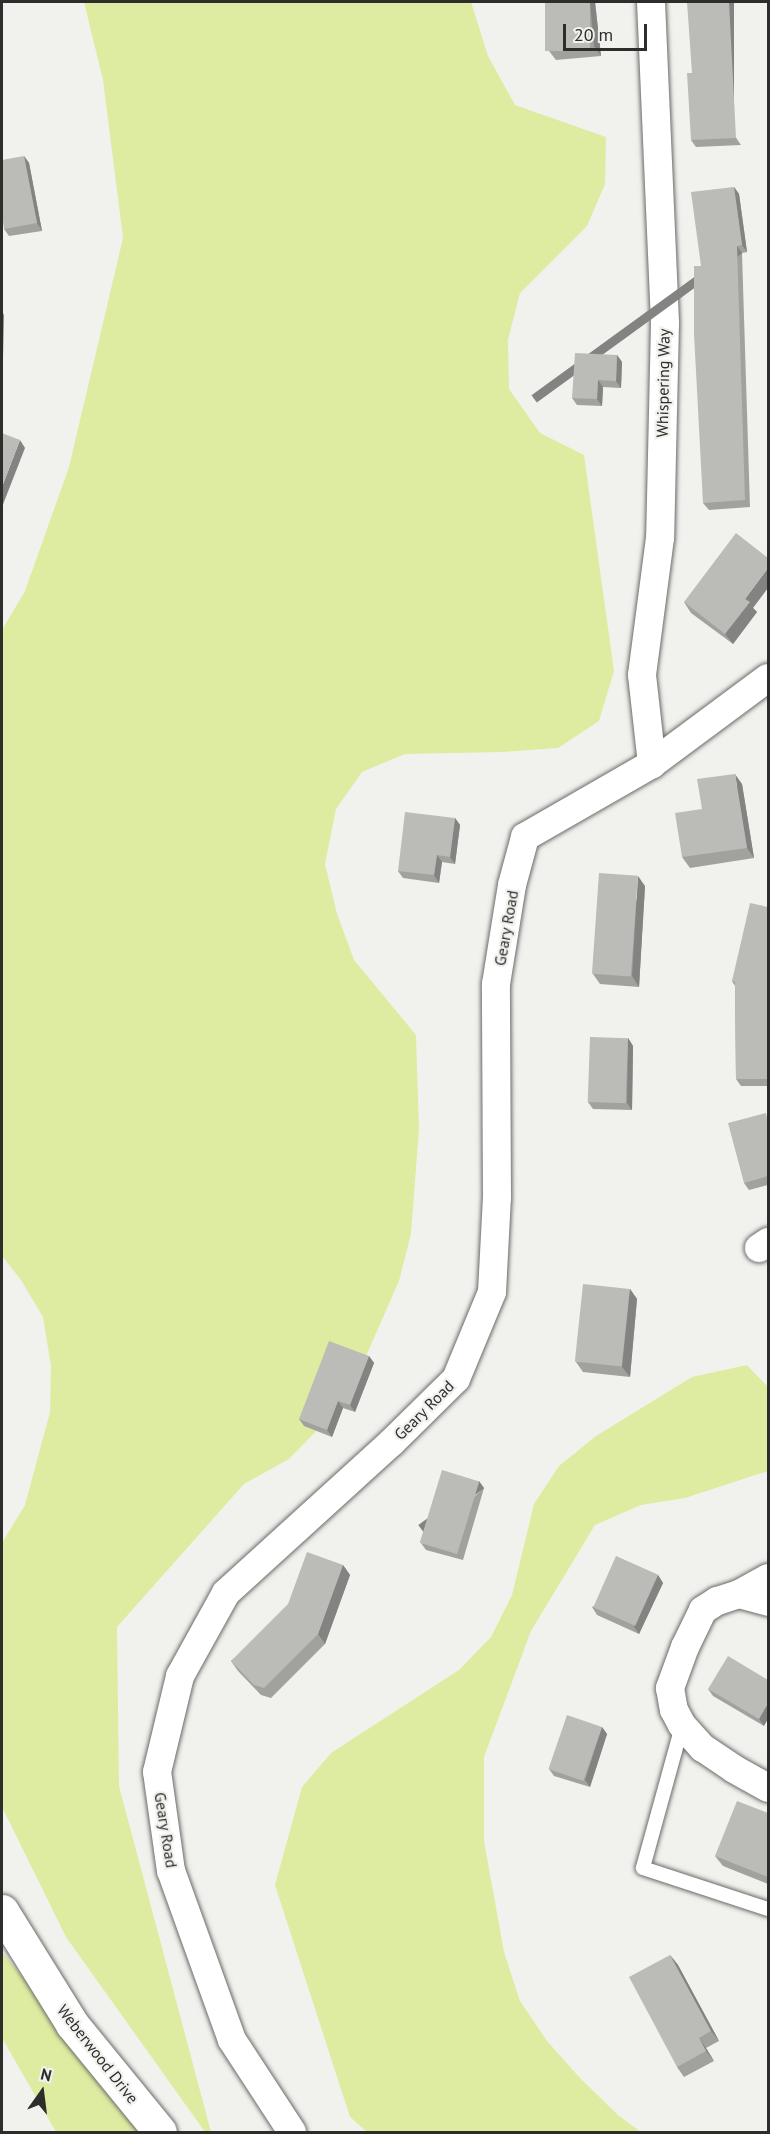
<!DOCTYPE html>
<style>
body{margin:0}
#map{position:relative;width:770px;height:2134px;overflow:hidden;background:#f1f2ee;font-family:"PT Sans",sans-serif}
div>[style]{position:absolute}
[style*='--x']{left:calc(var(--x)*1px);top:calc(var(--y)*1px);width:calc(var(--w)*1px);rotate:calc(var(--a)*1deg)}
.green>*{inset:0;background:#ddeca1}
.roads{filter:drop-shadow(0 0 2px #6a6b68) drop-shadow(0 0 2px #6a6b68)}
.service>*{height:14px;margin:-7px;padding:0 7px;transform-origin:7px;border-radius:7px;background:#fff}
.minor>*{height:28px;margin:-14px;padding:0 14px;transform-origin:14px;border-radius:14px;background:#fff}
.tertiary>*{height:33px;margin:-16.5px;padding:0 16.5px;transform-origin:16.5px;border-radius:16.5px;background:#fff}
.wall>*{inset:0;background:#a1a29e}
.shaded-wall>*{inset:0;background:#838481;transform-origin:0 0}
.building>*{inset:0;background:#bbbcb8;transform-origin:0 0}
span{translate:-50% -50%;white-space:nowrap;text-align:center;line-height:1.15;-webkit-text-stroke:4.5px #f1f2ee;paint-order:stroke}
.street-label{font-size:16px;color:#2d2e2c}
.frame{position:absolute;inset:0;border:3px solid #2d2e2c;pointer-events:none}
.north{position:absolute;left:12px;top:2062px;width:60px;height:60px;-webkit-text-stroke:4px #f1f2ee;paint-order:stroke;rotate:14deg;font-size:16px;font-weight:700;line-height:24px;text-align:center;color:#2d2e2c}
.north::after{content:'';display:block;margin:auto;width:21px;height:27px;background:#2d2e2c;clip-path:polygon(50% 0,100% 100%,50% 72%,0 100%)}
.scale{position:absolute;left:563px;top:24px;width:84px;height:27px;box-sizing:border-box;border:3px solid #2d2e2c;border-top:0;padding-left:8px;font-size:18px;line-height:21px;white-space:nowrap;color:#2d2e2c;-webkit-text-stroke:4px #f1f2ee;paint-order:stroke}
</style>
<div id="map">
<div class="green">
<i style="clip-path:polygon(84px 2px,471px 2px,488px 56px,515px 105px,606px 137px,605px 184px,587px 226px,520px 293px,508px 340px,509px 389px,540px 433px,584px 455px,614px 671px,599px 721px,558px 748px,502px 752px,405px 754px,362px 772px,336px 809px,325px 864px,337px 914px,354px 960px,416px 1035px,419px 1129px,411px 1234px,399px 1281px,356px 1379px,328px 1419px,289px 1459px,244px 1484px,117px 1627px,119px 1786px,211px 2132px,205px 2132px,66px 1937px,2px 1807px,2px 1543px,25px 1505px,50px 1412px,51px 1366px,43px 1317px,21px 1280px,2px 1256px,2px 630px,25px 591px,69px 467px,123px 238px,103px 80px)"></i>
<i style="clip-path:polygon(747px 1365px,768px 1387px,768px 1471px,685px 1498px,641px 1505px,595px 1525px,531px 1631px,484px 1757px,484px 1841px,504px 1952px,520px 2001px,547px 2041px,580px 2078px,619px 2116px,641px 2132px,367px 2132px,350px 2117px,275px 1885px,302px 1787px,331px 1753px,459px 1670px,491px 1637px,512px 1595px,534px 1504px,559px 1466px,596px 1436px,692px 1377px)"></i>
<i style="clip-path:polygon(2px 1952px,151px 2132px,56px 2132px,2px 2038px)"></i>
</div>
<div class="roads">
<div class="service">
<i style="--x:682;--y:1726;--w:147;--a:105.4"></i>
<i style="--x:643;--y:1868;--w:132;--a:18.2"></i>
</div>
<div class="minor">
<i style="--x:651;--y:2;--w:321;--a:87.5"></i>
<i style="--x:665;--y:323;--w:215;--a:91.3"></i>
<i style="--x:660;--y:538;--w:138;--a:97.5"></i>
<i style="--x:642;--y:675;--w:90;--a:83.6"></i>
<i style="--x:759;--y:1248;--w:11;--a:-34"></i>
<i style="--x:768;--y:1578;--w:33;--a:151"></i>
<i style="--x:739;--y:1594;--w:30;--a:15"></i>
<i style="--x:739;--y:1594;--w:23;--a:162"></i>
<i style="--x:717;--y:1601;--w:17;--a:147"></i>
<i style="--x:703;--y:1610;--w:41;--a:115.9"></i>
<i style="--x:685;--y:1647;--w:44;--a:110.1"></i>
<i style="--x:670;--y:1688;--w:22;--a:80"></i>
<i style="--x:674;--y:1710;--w:17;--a:62"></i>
<i style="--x:682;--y:1725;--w:31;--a:48"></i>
<i style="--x:703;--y:1748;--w:37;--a:34"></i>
<i style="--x:734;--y:1769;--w:39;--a:29"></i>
<i style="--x:292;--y:2132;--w:110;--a:-123.1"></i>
<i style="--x:232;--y:2040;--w:180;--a:-109.8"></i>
<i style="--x:171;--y:1871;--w:100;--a:-98"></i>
<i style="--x:157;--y:1772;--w:99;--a:-76.5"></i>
<i style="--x:180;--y:1676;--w:95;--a:-61"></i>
<i style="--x:226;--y:1593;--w:223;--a:-42.3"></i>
<i style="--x:391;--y:1443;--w:91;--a:-44.6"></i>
<i style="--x:456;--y:1379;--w:94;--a:-67.5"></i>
<i style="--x:492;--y:1292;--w:94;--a:-87"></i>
<i style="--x:497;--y:1198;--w:214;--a:-90.3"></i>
<i style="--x:496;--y:984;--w:100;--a:-80.8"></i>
<i style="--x:512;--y:885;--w:50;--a:-74.8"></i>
<i style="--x:525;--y:837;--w:146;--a:-29.9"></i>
<i style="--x:652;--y:764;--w:144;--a:-36.6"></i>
</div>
<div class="tertiary">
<i style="--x:2;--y:1911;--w:133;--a:58.2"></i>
<i style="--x:72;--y:2024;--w:139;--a:50.8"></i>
</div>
</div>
<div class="wall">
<i style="clip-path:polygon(545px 2px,595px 2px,601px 56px,556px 60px,549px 51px)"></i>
<i style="clip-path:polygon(692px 73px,741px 145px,696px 147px,691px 140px)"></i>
<i style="clip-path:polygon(24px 156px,29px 163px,42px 231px,9px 236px,4px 229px)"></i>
<i style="clip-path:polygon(734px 187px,739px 194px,747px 252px,742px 253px,750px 507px,709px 510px,703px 503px,701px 266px)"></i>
<i style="clip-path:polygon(617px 355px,622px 362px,621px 388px,603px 387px,602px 406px,577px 405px,572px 398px)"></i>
<i style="clip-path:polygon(684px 602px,753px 608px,757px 612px,733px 644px,691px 613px)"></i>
<i style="clip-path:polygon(742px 784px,754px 858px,690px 868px,682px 857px,702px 809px)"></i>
<i style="clip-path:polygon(455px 818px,460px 825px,455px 864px,442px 862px,439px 883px,403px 878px,398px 871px)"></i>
<i style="clip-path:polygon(645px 886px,639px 987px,600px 984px,593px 974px)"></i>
<i style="clip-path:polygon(768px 907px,768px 1086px,741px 1086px,736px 1079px,735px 986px,732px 981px)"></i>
<i style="clip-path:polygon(628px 1038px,633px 1046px,632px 1110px,593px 1109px,588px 1102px)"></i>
<i style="clip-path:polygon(768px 1117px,768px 1185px,749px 1190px,744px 1183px)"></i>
<i style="clip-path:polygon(630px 1289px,637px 1299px,630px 1377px,583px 1372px,576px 1362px)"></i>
<i style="clip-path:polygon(369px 1356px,374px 1363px,355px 1412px,343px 1408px,332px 1437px,304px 1426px,299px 1419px)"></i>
<i style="clip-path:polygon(484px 1488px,463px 1560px,426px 1550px,421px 1543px)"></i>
<i style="clip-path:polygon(343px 1565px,350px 1575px,325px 1644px,271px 1698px,261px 1695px,238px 1671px,231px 1661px)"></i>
<i style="clip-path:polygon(658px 1575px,663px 1583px,639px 1634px,597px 1615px,592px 1607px)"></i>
<i style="clip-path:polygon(768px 1680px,764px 1726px,713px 1696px,708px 1689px)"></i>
<i style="clip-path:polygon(602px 1727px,607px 1734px,590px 1787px,554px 1776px,549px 1769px)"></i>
<i style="clip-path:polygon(768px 1813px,768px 1884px,723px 1866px,715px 1856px)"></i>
<i style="clip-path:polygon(670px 1955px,678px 1965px,719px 2041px,706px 2048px,714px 2061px,684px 2077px,677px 2067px)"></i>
</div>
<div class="shaded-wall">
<i style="clip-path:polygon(590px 2px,595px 2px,601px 56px,594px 46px)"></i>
<i style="left:729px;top:2px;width:5px;height:136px"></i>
<i style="clip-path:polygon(24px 156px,29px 163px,42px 231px,37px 223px)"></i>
<i style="clip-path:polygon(734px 187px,739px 194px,747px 252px,742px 245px)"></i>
<i style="left:737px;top:246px;width:9px;height:254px;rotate:54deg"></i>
<i style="clip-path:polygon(2px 311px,4px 315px,3px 359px,2px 358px)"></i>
<i style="clip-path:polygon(617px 355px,622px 362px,621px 388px,616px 381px)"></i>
<i style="clip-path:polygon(598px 380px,603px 387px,602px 406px,597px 399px)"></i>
<i style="clip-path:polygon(20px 440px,25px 448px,2px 507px,2px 487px)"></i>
<i style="clip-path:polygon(768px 568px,768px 588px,753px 608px,757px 612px,733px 644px,725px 634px,745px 599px)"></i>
<i style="clip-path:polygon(735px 774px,742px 784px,754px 858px,747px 848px)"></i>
<i style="clip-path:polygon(455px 818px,460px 825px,455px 864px,450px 857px)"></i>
<i style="clip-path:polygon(437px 855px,442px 862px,439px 883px,434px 875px)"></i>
<i style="clip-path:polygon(638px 876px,645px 886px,639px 987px,632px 976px)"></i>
<i style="clip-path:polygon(628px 1038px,633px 1046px,632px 1110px,627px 1103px)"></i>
<i style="clip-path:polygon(630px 1289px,637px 1299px,630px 1377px,622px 1367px)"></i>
<i style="clip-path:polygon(369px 1356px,374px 1363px,355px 1412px,350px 1405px)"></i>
<i style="clip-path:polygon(338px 1401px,343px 1408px,332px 1437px,327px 1430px)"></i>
<i style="left:479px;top:1481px;width:9px;height:75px;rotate:54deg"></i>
<i style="clip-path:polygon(343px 1565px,350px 1575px,325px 1644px,318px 1634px)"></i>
<i style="clip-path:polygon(658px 1575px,663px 1583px,639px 1634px,634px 1627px)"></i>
<i style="clip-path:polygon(768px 1703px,768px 1719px,764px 1726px,759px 1719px)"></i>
<i style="clip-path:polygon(602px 1727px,607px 1734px,590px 1787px,585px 1780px)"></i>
<i style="clip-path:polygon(670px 1955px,678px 1965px,719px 2041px,711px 2031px)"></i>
<i style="clip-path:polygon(699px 2038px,706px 2048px,714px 2061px,706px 2051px)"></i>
</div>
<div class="building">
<i style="left:545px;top:2px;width:45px;height:49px"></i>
<i style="clip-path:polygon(687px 2px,729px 2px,736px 138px,691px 140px,687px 73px,692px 73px)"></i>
<i style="clip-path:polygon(24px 156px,37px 223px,4px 229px,2px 214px,2px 160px)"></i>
<i style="clip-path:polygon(734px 187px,742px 245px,737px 246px,745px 500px,703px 503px,694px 334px,694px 266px,701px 266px,691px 192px)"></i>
<i style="clip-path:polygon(575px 353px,617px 355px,616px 381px,598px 380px,597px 399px,572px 398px)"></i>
<i style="clip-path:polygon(2px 433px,20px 440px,2px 487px)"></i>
<i style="clip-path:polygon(736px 533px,768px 558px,768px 568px,745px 599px,750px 602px,725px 634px,684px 602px)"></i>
<i style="clip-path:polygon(735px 774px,747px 848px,682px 857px,675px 813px,702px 809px,697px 779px)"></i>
<i style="clip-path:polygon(405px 812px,455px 818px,450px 857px,437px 855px,434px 875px,398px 871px)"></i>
<i style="left:599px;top:873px;width:39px;height:101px;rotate:4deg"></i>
<i style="clip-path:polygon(750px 903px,768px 907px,768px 1079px,736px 1079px,735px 982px,732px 981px)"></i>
<i style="left:590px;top:1037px;width:38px;height:65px;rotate:2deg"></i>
<i style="clip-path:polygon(766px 1113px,768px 1124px,768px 1176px,744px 1183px,728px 1123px)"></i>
<i style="left:583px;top:1284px;width:47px;height:78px;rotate:6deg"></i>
<i style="clip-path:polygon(329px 1341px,369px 1356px,350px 1405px,338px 1401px,327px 1430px,299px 1419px)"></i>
<i style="left:442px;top:1470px;width:39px;height:76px;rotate:17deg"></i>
<i style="clip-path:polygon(307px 1552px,343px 1565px,318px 1634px,264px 1688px,254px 1685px,231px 1661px,288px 1604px)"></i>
<i style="left:616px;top:1556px;width:46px;height:56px;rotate:24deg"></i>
<i style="clip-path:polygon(728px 1656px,768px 1680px,768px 1703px,759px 1719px,708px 1689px)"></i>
<i style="left:567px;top:1715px;width:37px;height:57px;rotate:19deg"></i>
<i style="clip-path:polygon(737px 1801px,768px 1813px,768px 1877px,715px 1856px)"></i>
<i style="clip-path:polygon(670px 1955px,711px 2031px,699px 2038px,706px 2051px,677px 2067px,629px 1977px)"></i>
</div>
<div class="street-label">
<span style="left:663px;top:383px;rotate:-89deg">Whispering Way</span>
<span style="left:506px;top:928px;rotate:-80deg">Geary Road</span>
<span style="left:424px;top:1410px;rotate:-45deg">Geary Road</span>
<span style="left:166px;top:1830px;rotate:81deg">Geary Road</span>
<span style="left:98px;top:2054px;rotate:52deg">Weberwood Drive</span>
</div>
<div class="frame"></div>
<div class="north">N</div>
<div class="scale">20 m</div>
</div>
